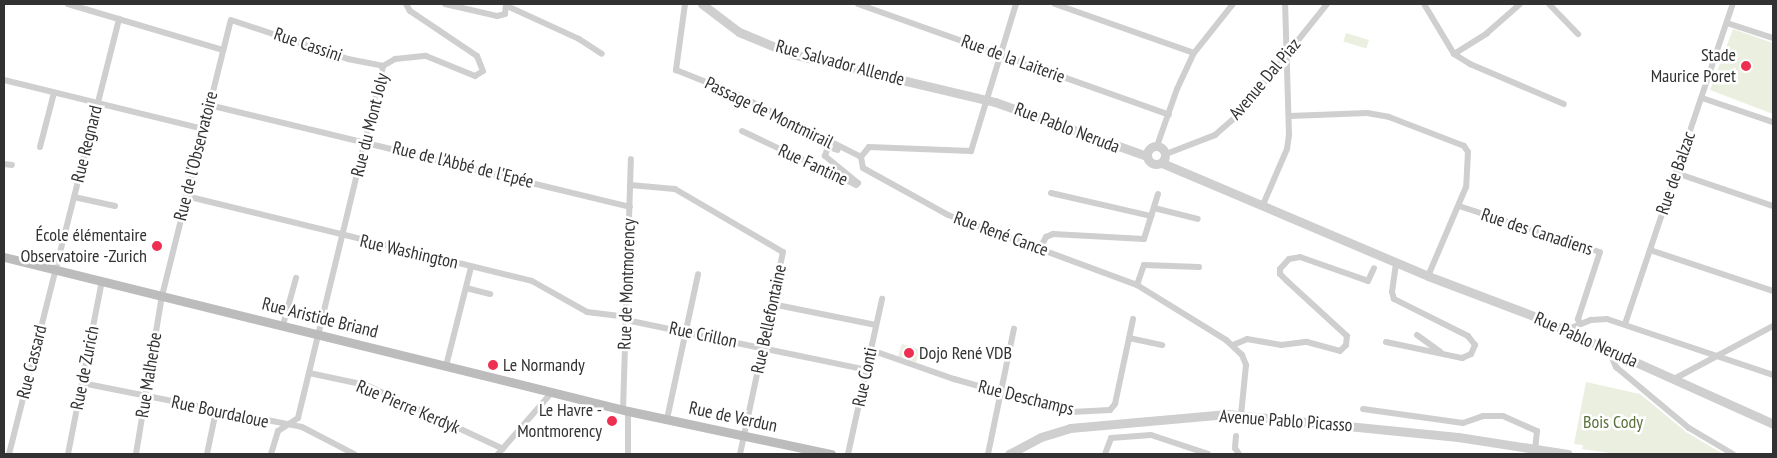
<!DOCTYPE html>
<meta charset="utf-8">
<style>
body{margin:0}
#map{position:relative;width:1777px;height:458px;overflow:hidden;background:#fff;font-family:"PT Sans Narrow",sans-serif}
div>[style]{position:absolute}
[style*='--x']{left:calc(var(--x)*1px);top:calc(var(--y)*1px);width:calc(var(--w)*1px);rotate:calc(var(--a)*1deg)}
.green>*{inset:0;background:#eaefe0;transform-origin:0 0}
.minor>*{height:6px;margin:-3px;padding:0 3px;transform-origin:3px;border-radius:3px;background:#cfcfcf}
.tertiary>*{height:9px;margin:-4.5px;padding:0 4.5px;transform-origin:4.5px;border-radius:4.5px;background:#cfcfcf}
.tertiary>.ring{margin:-4.5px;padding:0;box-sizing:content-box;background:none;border:9px solid #cfcfcf;border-radius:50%}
.secondary>*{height:9px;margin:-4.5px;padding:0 4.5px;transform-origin:4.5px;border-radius:4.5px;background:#bcbcbc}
.dots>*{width:14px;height:14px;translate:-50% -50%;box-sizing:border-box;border:2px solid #fff;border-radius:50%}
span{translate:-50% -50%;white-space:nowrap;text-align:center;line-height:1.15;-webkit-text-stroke:5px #fff;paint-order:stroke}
.street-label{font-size:18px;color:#323232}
.poi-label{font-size:18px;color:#323232}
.right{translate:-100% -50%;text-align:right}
.left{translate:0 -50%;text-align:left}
.park-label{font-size:18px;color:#5a713c}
.frame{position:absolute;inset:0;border:5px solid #323232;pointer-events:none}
</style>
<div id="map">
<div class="green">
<i style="clip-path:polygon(1733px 29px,1773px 43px,1773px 114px,1710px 90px)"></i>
<i style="left:1346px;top:33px;width:24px;height:9px;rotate:17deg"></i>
<i style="left:902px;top:344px;width:19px;height:13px;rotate:18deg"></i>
<i style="clip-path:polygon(1586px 382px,1640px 394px,1686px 432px,1723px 454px,1617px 454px,1582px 449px,1583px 445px,1574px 444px)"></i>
</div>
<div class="minor">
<i style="--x:68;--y:4;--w:162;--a:16.5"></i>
<i style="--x:445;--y:4;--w:53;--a:13"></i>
<i style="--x:497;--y:16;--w:8;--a:-14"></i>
<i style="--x:505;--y:14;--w:9;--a:-84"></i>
<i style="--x:685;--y:4;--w:67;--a:97.8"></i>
<i style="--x:676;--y:70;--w:65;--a:21.8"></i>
<i style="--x:736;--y:94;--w:140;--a:26.7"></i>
<i style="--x:858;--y:4;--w:330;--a:19.6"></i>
<i style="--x:1016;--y:4;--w:154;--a:107"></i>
<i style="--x:971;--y:151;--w:102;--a:-177.8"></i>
<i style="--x:869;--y:147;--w:13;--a:129"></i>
<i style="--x:861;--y:157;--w:11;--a:80"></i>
<i style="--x:863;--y:168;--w:97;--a:28.9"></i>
<i style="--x:948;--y:215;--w:202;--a:20.3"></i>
<i style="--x:1137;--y:285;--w:105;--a:31.7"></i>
<i style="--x:1226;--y:340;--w:22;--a:43"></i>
<i style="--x:1242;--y:355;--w:11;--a:68"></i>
<i style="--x:1246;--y:365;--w:50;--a:95.7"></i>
<i style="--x:1055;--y:4;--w:147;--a:19.4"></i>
<i style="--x:1424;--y:4;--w:58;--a:59"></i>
<i style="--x:1454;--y:54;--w:19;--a:32"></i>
<i style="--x:1470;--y:64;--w:102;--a:23.1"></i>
<i style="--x:1549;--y:4;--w:42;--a:46"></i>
<i style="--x:507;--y:6;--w:79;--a:24.6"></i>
<i style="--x:579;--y:39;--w:27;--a:33"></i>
<i style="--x:1727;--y:23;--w:48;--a:18.1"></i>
<i style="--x:1454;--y:54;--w:39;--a:-32"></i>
<i style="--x:1487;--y:33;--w:44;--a:-41.3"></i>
<i style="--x:4;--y:80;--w:205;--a:13.8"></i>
<i style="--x:1702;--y:98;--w:75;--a:18.7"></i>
<i style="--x:209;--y:105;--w:433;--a:13.6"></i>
<i style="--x:1290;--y:116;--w:77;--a:-2.2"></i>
<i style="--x:1367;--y:113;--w:22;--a:10"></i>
<i style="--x:1389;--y:117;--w:80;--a:21.1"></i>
<i style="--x:1464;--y:146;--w:7;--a:56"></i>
<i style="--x:1468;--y:152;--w:35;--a:93"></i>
<i style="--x:1466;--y:187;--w:97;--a:113.1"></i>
<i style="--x:742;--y:131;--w:126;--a:25.3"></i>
<i style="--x:856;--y:185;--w:3;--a:-45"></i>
<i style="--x:858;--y:183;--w:43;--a:-140.7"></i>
<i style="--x:825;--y:156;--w:9;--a:-72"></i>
<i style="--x:828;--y:147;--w:10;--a:17"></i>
<i style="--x:1157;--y:146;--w:60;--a:-70.7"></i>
<i style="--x:1177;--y:89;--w:40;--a:-65"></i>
<i style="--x:1194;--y:53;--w:63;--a:-51.5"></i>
<i style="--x:40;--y:147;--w:56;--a:-75.5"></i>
<i style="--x:1166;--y:154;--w:53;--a:-21.2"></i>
<i style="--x:1215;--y:135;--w:33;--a:-41"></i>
<i style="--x:1240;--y:113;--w:139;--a:-51.4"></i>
<i style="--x:4;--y:164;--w:8;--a:7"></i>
<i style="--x:1676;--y:173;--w:102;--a:18.8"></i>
<i style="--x:630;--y:185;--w:45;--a:5.1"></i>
<i style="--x:675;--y:189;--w:125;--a:30.3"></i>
<i style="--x:783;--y:252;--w:207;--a:102"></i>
<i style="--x:1051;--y:193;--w:103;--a:13"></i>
<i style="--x:186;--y:196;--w:356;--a:13.8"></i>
<i style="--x:532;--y:281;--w:63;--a:29.4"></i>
<i style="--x:587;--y:312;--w:39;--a:7"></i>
<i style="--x:74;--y:197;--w:42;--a:12.4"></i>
<i style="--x:1459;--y:206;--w:148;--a:18.1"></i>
<i style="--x:1600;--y:252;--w:71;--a:108.2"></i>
<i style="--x:1578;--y:319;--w:4;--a:63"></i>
<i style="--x:1262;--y:207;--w:63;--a:-66.7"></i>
<i style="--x:1287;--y:149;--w:14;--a:-82"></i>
<i style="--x:1289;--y:135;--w:131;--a:-91.7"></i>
<i style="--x:1154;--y:208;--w:45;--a:14"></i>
<i style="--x:1040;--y:248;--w:13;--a:-61"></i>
<i style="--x:1046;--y:237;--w:8;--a:-23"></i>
<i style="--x:1053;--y:234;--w:91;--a:3.1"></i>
<i style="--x:1144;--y:239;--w:47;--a:-72.7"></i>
<i style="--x:1650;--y:250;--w:130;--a:18.4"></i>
<i style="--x:1137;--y:285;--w:21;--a:-71"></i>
<i style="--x:1144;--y:265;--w:55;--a:2.1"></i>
<i style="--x:466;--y:288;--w:25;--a:14"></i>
<i style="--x:772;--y:304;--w:106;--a:11.4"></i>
<i style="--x:626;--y:320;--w:246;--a:11.7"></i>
<i style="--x:1625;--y:324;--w:338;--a:-71.4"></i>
<i style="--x:283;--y:325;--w:49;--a:-74.5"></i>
<i style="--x:1566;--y:330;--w:27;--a:-22"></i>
<i style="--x:1591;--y:320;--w:16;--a:-4"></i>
<i style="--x:1607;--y:319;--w:175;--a:18.6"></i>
<i style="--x:1417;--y:335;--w:29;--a:36"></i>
<i style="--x:1129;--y:338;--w:34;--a:12"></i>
<i style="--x:1386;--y:342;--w:78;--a:11.9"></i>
<i style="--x:1462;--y:358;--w:10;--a:-24"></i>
<i style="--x:1471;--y:354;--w:10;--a:-66"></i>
<i style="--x:1475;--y:345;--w:11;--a:-128"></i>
<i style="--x:1468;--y:336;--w:83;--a:-153.4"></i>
<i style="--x:1394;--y:299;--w:7;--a:-106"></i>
<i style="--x:1392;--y:292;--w:30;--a:-82"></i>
<i style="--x:1233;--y:345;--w:15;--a:-23"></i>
<i style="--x:1247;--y:339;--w:35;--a:10"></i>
<i style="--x:1281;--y:345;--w:26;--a:-7"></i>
<i style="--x:1307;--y:342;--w:34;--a:15"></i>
<i style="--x:1340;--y:351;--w:8;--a:-45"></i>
<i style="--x:1346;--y:345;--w:9;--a:-84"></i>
<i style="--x:1347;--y:336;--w:81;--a:-137.5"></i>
<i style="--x:1287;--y:281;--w:10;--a:-135"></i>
<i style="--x:1280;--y:274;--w:5;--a:-90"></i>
<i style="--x:1280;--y:269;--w:13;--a:-48"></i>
<i style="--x:1289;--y:259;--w:11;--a:-10"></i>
<i style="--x:1300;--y:257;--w:72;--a:19.4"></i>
<i style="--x:1368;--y:281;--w:14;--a:-65"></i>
<i style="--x:1608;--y:349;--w:20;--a:66"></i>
<i style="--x:1616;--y:367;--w:95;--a:39.9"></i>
<i style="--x:1689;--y:428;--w:51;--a:30.6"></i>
<i style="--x:871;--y:350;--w:88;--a:19.3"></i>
<i style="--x:954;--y:379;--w:122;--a:15.8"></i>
<i style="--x:1071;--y:412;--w:39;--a:-3"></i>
<i style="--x:1110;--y:410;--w:8;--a:-50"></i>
<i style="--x:1115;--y:404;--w:87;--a:-78"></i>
<i style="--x:446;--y:366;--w:102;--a:-75.8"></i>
<i style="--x:309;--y:373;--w:58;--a:11.9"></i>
<i style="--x:366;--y:385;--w:151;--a:25"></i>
<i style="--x:1674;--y:379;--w:112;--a:-28.2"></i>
<i style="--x:82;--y:383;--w:224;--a:11.3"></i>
<i style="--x:302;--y:427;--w:59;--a:27.4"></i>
<i style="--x:1363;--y:409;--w:101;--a:8"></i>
<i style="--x:1463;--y:423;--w:21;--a:-19"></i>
<i style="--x:1483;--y:416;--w:20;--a:0"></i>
<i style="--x:1503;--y:416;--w:37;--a:24"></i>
<i style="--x:1537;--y:431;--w:18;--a:96"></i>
<i style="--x:623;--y:410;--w:251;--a:-88.2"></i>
<i style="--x:628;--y:411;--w:43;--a:90"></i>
<i style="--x:667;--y:419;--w:148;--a:-77.9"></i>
<i style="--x:1236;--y:436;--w:12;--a:95"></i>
<i style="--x:1235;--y:448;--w:7;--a:56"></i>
<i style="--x:9;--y:454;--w:449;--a:-75.8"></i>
<i style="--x:68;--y:454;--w:176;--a:-78.9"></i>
<i style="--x:136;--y:454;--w:160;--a:-80.7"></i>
<i style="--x:162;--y:296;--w:284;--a:-76"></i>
<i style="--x:231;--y:20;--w:123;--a:18.4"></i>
<i style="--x:348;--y:59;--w:36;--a:11"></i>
<i style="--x:207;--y:454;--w:44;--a:-78.2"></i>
<i style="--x:271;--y:454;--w:24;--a:-73"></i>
<i style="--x:278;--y:431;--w:24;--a:-33"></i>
<i style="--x:298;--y:418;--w:362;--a:-76.4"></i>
<i style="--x:383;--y:66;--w:14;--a:-30"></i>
<i style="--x:395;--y:59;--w:31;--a:-6"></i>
<i style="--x:426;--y:56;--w:53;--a:22.2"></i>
<i style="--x:475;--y:76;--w:9;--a:-32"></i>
<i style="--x:483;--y:71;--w:16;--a:-112"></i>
<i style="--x:477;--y:56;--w:81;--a:-146.1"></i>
<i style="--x:410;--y:11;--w:8;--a:-120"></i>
<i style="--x:498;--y:454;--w:82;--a:-48.9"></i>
<i style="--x:848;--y:454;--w:159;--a:-77.6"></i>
<i style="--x:988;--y:454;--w:128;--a:-78.3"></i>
<i style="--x:1105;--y:454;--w:17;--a:-69"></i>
<i style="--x:1111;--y:438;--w:40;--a:-4.3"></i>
<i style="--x:1151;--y:435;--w:60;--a:18.4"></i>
</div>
<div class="tertiary">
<i style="--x:702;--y:4;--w:46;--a:37.1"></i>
<i style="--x:739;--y:32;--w:57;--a:22.5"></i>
<i style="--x:792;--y:54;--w:209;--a:13.3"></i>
<i style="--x:995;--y:102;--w:161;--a:19.6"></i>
<i class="ring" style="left:1147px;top:146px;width:9px;height:9px"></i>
<i style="--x:1162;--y:163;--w:289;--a:23"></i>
<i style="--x:1428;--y:276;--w:110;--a:20.7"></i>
<i style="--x:1531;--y:315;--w:265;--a:24.2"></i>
<i style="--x:1009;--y:454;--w:36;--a:-28"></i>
<i style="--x:1041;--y:437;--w:30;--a:-17"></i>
<i style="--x:1070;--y:428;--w:158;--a:-5.1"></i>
<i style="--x:1227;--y:414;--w:232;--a:5.7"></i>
<i style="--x:1458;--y:437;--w:111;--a:8.8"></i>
</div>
<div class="secondary">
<i style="--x:4;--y:257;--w:643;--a:13.86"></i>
<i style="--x:628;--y:411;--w:208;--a:12"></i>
</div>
<div class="dots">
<i style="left:1746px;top:66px;background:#ed2f52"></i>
<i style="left:157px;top:246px;background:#ed2f52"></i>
<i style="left:909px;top:353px;background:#ed2f52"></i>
<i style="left:493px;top:365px;background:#ed2f52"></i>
<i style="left:612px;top:421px;background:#ed2f52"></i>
</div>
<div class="street-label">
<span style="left:308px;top:45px;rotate:19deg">Rue Cassini</span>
<span style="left:1013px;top:59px;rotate:20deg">Rue de la Laiterie</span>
<span style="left:840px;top:63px;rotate:15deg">Rue Salvador Allende</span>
<span style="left:1265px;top:79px;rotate:-50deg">Avenue Dal Piaz</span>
<span style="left:769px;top:113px;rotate:26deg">Passage de Montmirail</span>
<span style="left:370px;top:125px;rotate:-76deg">Rue du Mont Joly</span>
<span style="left:1067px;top:128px;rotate:21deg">Rue Pablo Neruda</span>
<span style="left:87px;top:144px;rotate:-76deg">Rue Regnard</span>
<span style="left:196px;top:156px;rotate:-76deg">Rue de l'Observatoire</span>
<span style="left:463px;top:165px;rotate:14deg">Rue de l'Abbé de l'Epée</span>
<span style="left:813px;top:165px;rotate:25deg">Rue Fantine</span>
<span style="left:1676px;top:173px;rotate:-71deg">Rue de Balzac</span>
<span style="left:1537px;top:232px;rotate:18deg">Rue des Canadiens</span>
<span style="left:1001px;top:234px;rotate:20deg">Rue René Cance</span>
<span style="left:409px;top:252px;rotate:13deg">Rue Washington</span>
<span style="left:627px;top:284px;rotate:-88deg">Rue de Montmorency</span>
<span style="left:320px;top:318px;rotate:14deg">Rue Aristide Briand</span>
<span style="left:769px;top:319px;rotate:-78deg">Rue Bellefontaine</span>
<span style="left:703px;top:335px;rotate:12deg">Rue Crillon</span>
<span style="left:1586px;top:340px;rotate:24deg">Rue Pablo Neruda</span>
<span style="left:32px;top:362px;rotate:-76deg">Rue Cassard</span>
<span style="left:85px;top:368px;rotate:-79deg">Rue de Zurich</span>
<span style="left:149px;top:375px;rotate:-81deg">Rue Malherbe</span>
<span style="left:865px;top:377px;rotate:-78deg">Rue Conti</span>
<span style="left:1026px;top:398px;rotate:14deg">Rue Deschamps</span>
<span style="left:408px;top:407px;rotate:23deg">Rue Pierre Kerdyk</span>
<span style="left:220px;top:412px;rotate:12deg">Rue Bourdaloue</span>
<span style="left:733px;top:417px;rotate:12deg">Rue de Verdun</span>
<span style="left:1286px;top:421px;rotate:4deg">Avenue Pablo Picasso</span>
</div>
<div class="poi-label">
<span class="right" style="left:1736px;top:66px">Stade<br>Maurice Poret</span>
<span class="right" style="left:147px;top:246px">École élémentaire<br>Observatoire -Zurich</span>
<span class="left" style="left:919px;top:353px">Dojo René VDB</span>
<span class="left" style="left:503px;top:365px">Le Normandy</span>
<span class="right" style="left:602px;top:421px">Le Havre -<br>Montmorency</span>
</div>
<div class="park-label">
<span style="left:1613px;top:422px">Bois Cody</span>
</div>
<div class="frame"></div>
</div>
